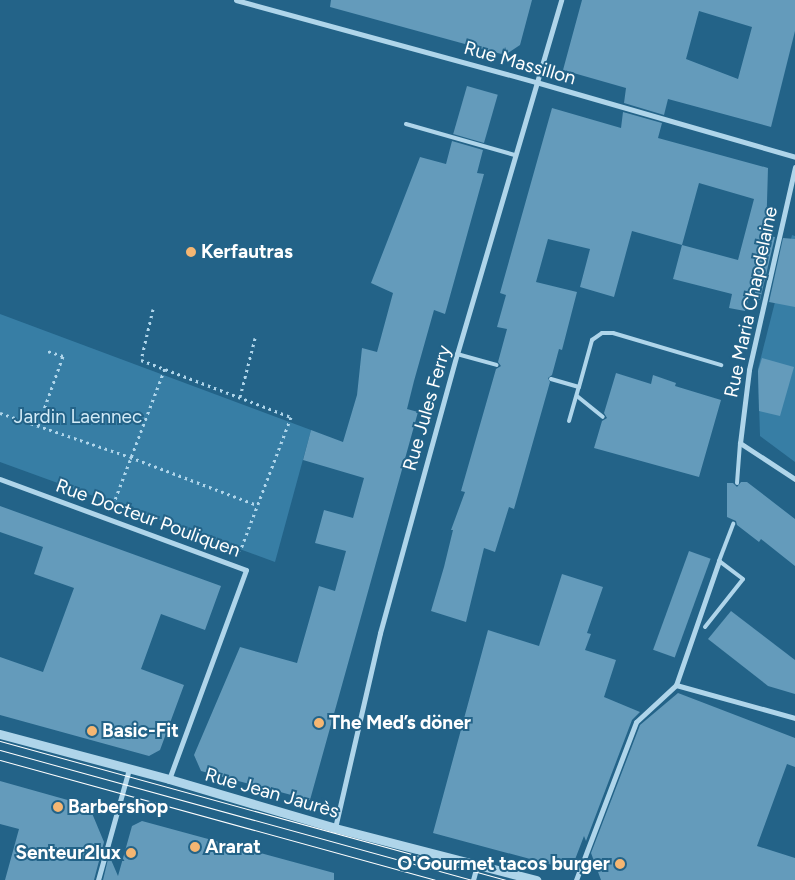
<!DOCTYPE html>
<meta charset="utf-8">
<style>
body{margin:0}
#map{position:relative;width:795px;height:880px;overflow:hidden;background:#236388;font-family:Figtree,sans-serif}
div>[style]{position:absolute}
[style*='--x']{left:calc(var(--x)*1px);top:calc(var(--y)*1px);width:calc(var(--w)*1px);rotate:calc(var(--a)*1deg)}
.green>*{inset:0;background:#377ea5}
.building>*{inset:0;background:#649bbb;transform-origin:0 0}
.path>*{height:3px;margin-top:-1.5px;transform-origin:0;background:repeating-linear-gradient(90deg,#afd5ea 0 2.5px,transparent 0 6.5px)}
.service>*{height:4px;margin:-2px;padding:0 2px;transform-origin:2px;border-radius:2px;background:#afd5ea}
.minor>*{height:5px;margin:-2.5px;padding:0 2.5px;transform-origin:2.5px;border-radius:2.5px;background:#afd5ea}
.tertiary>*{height:9px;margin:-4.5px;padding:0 4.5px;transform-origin:4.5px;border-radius:4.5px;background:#afd5ea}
.tram>*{height:1px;margin:-0.5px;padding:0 0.5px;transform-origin:0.5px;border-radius:0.5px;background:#fff}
.dots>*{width:14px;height:14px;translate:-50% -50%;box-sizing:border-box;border:2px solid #236388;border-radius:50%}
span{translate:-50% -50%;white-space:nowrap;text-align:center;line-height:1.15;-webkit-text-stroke:4px #236388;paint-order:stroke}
.street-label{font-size:19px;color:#fff}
.poi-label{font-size:19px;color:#fff;font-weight:700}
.left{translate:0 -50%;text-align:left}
.right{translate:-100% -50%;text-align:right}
.park-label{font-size:19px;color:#d3ebf7}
</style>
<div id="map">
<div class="green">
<i style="clip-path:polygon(792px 235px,795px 236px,795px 462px,760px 436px,758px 369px)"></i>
<i style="clip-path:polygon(0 314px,311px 430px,275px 562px,0 462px)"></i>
</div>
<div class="building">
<i style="clip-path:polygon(331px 0,532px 0,520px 45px,505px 55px,330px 7px)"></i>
<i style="clip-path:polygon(evenodd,582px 0,795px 0,795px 31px,771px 127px,668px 99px,664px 115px,624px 103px,626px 88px,563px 70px,582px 0,699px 11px,752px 27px,738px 79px,686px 59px,699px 11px)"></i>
<i style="left:467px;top:86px;width:32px;height:50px;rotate:16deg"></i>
<i style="clip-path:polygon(evenodd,552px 108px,621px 128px,623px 112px,662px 123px,658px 138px,768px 168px,766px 236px,775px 237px,760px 300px,755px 299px,755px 275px,745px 311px,729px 308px,732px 294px,673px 279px,682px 245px,632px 231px,614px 297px,580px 287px,590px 249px,548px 239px,536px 282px,577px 292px,562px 350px,559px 349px,552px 375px,548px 378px,550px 382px,514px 509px,509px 507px,495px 552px,484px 548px,466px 622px,431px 611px,444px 567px,453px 530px,451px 530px,465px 492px,461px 491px,496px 369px,501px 366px,498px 362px,507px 329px,497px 327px,506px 295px,500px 293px,552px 108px,699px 183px,754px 199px,738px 260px,682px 245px,699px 183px)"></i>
<i style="clip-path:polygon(452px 141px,483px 150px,477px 173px,484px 174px,445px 314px,434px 310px,414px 381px,407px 409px,418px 412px,310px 800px,201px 771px,194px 755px,240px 647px,297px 663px,319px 586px,335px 591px,346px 551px,315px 543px,324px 510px,353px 518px,364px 478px,303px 460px,311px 430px,343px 442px,357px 395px,362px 348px,377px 352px,393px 293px,371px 283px,420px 157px,446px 164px)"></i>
<i style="clip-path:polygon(783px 238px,795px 239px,795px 307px,769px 302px)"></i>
<i style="clip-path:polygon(762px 358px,794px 367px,780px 416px,759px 411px,758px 371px)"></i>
<i style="clip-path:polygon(616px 373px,651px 384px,653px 375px,676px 383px,675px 386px,721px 400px,699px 477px,594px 448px,602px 421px,607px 418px,604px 413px)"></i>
<i style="clip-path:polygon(741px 482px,747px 482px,795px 519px,795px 566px,761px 539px,759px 542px,737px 525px,736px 521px,727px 517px,727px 483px,733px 483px,737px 487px)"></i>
<i style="clip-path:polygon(0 506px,221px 586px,205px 630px,161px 614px,141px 669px,184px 685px,160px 750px,149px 756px,0 715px,0 657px,43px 672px,74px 588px,34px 574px,43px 547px,0 532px)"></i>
<i style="left:689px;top:551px;width:23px;height:105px;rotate:20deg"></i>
<i style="clip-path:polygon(562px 574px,603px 587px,587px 633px,591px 634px,585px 650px,616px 660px,604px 697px,640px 712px,632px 720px,586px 841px,584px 836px,571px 870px,433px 833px,488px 630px,539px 646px)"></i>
<i style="clip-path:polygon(731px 611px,795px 660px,795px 694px,768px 686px,708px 639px)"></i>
<i style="clip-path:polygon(678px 693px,795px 738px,795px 767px,787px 764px,757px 846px,795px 858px,795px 880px,601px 880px,591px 853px,640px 725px)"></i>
<i style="clip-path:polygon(0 781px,89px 806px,104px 842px,94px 880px,5px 880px,19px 829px,0 824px)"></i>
<i style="clip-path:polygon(142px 821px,334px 873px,334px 880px,103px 880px,109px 855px,118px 876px,132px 826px)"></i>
</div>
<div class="path">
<i style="--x:153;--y:309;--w:52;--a:103.2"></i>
<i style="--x:141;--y:360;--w:160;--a:20.8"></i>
<i style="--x:291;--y:417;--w:143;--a:110.8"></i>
<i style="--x:240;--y:397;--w:61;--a:-75.7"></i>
<i style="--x:0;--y:413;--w:137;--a:18.7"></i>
<i style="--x:130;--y:457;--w:136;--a:20.7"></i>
<i style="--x:38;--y:426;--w:74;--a:-70.3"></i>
<i style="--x:63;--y:356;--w:16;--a:-162"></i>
<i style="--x:113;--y:505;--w:147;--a:-69.2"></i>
</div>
<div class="service">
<i style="--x:406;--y:124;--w:113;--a:15.9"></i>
<i style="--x:457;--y:354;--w:41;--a:15.4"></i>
<i style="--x:551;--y:379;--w:29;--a:16"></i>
<i style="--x:579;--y:387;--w:49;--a:-74.5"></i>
<i style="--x:592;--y:340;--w:12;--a:-35"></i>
<i style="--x:602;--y:333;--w:11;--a:0"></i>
<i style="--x:613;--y:333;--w:113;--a:16.5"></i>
<i style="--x:577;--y:396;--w:33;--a:39"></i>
<i style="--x:569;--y:421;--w:35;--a:-74"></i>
<i style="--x:737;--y:483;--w:40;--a:-85.7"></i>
<i style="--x:705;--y:627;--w:61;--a:-51.6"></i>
<i style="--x:743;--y:579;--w:30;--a:-143"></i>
<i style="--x:719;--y:561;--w:40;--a:-69"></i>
</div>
<div class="minor">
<i style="--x:236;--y:0;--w:311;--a:15.3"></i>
<i style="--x:536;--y:82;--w:270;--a:16.1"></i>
<i style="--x:795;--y:167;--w:208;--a:102.8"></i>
<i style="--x:749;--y:370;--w:74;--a:97"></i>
<i style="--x:740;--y:443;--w:66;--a:33.2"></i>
<i style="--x:0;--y:479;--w:262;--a:20.3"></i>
<i style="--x:246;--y:570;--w:223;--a:110.2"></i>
<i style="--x:676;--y:685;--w:123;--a:15.5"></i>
<i style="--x:335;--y:828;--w:200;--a:-77"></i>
<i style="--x:380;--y:633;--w:289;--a:-74.6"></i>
<i style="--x:457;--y:354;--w:369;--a:-73.6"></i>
<i style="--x:98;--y:880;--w:115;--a:-74.4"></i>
<i style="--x:473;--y:880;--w:16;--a:-75"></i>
<i style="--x:576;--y:880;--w:169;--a:-69.2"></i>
<i style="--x:636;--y:722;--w:54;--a:-42.8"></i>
<i style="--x:676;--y:685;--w:131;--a:-70.9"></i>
</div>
<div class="tertiary">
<i style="--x:0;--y:734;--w:175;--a:14.9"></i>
<i style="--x:169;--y:779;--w:173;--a:16.4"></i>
<i style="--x:335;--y:828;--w:208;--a:14.5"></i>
</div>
<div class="tram">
<i style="--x:0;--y:741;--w:525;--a:15.36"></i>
<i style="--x:0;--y:750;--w:491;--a:15.4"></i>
<i style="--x:0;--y:760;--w:451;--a:15.4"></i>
</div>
<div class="dots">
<i style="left:191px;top:252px;background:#f5b672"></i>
<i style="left:319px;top:723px;background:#f5b672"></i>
<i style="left:92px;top:731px;background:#f5b672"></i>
<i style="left:58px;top:807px;background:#f5b672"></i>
<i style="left:195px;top:847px;background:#f5b672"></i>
<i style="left:131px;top:853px;background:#f5b672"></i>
<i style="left:620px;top:864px;background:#f5b672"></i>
</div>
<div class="street-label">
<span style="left:520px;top:63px;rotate:16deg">Rue Massillon</span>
<span style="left:751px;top:302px;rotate:-78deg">Rue Maria Chapdelaine</span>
<span style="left:427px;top:408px;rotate:-74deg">Rue Jules Ferry</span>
<span style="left:148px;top:518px;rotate:20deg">Rue Docteur Pouliquen</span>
<span style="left:272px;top:793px;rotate:16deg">Rue Jean Jaurès</span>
</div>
<div class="poi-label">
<span class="left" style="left:201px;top:252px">Kerfautras</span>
<span class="left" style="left:329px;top:723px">The Med’s döner</span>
<span class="left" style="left:102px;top:731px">Basic-Fit</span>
<span class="left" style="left:68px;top:807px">Barbershop</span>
<span class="left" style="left:205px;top:847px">Ararat</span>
<span class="right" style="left:121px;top:853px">Senteur2lux</span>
<span class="right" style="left:610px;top:864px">O'Gourmet tacos burger</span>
</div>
<div class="park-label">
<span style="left:78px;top:417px">Jardin Laennec</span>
</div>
</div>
